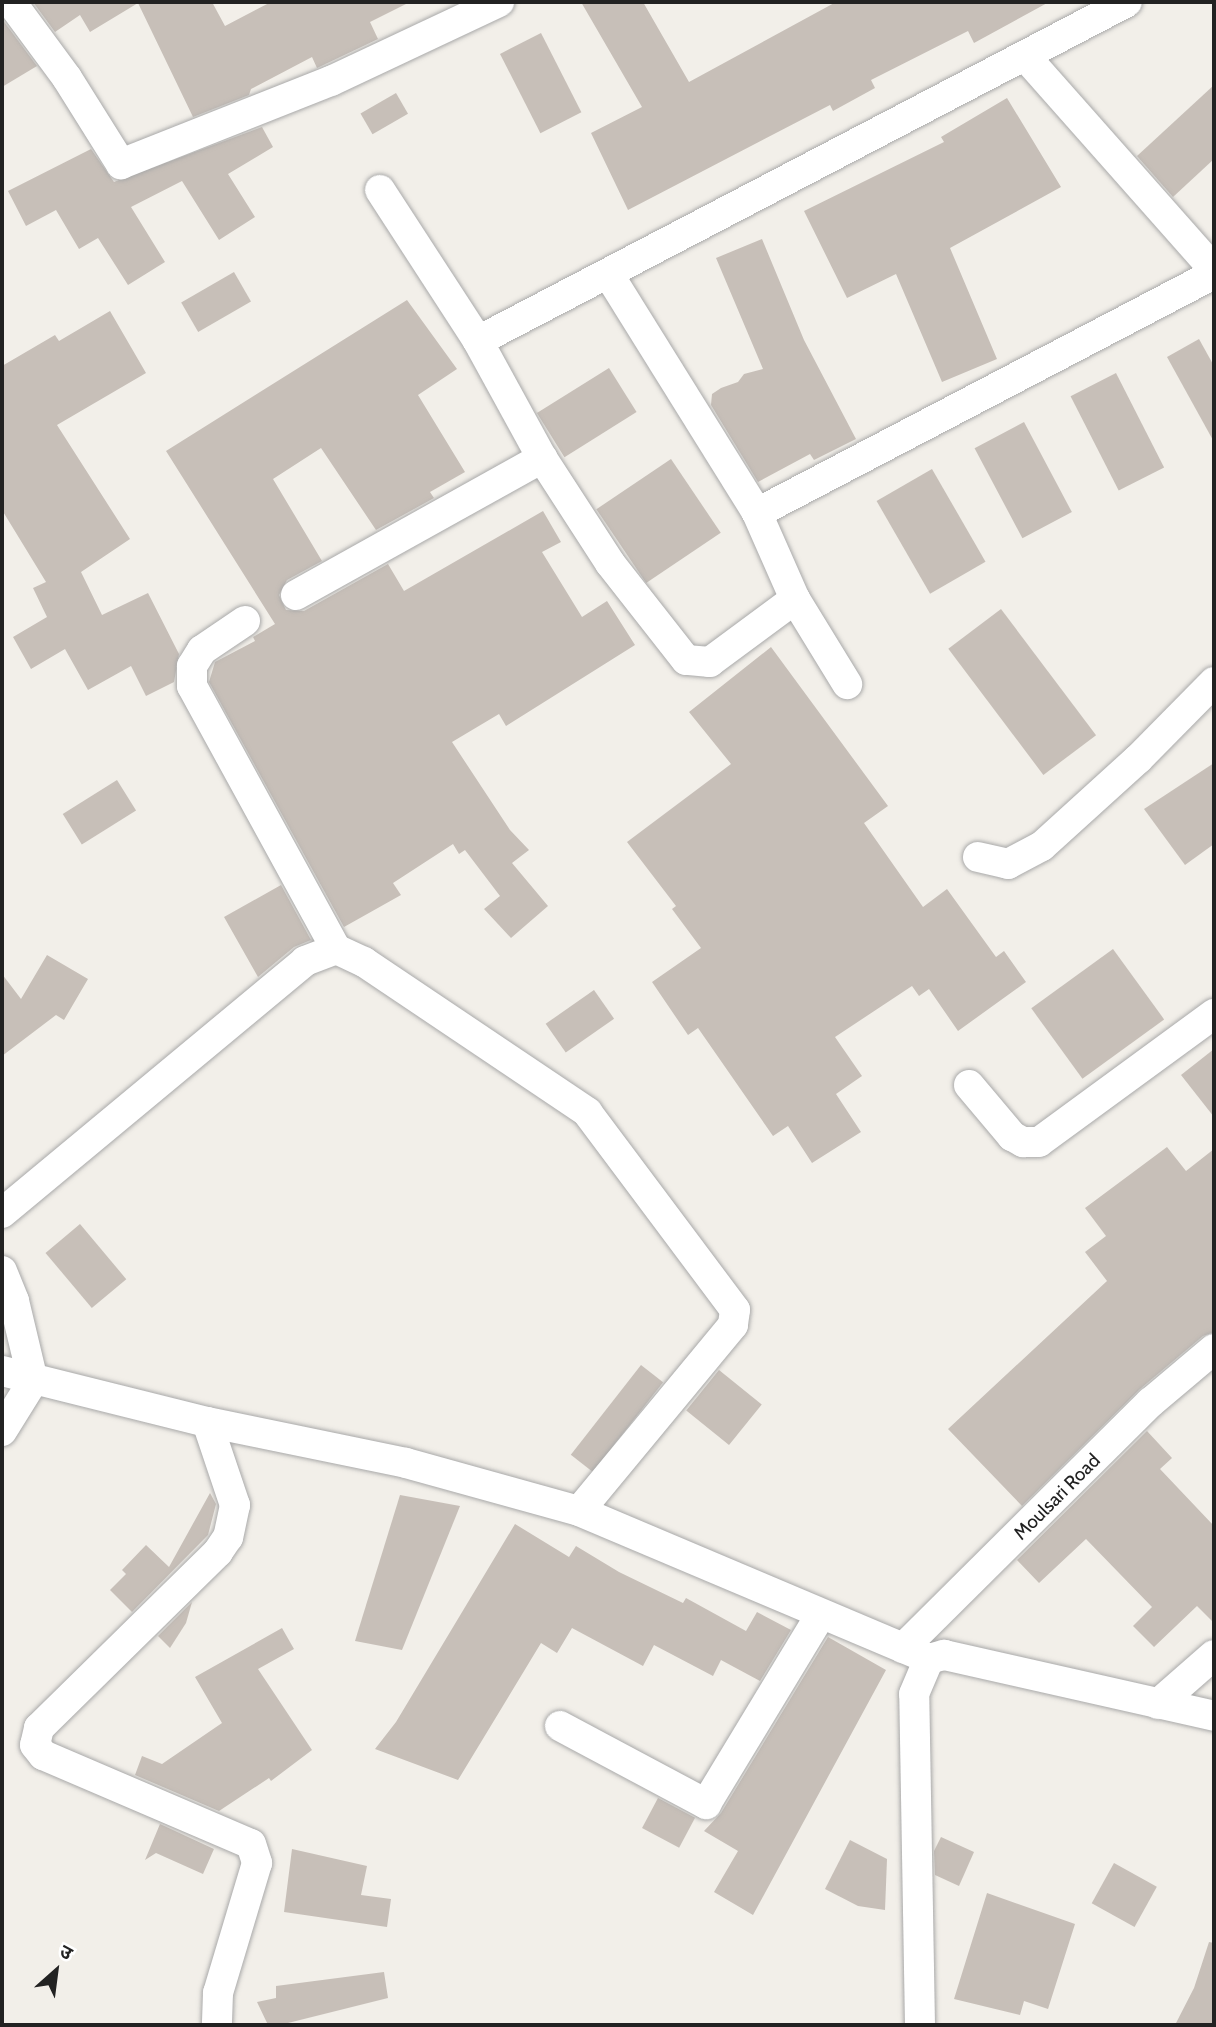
<!DOCTYPE html>
<meta charset="utf-8">
<style>
body{margin:0}
#map{position:relative;width:1216px;height:2027px;overflow:hidden;background:#f2efe9;font-family:Cabin,"Noto Sans Devanagari",sans-serif}
div>[style]{position:absolute}
[style*='--x']{left:calc(var(--x)*1px);top:calc(var(--y)*1px);width:calc(var(--w)*1px);rotate:calc(var(--a)*1deg)}
.building>*{inset:0;background:#c7bfb8;transform-origin:0 0}
.roads{filter:drop-shadow(0 0 2px #a9a9a9) drop-shadow(0 0 2px #a9a9a9)}
.minor>*{height:30px;margin:-15px;padding:0 15px;transform-origin:15px;border-radius:15px;background:#fff}
span{translate:-50% -50%;white-space:nowrap;text-align:center;line-height:1.15;-webkit-text-stroke:5px #fff;paint-order:stroke}
.street-label{font-size:19px;color:#222}
.frame{position:absolute;inset:0;border:4px solid #222;pointer-events:none}
.north{position:absolute;left:21px;top:1936px;width:70px;height:70px;-webkit-text-stroke:5px #fff;paint-order:stroke;rotate:28deg;font-size:19px;font-weight:700;line-height:28px;text-align:center;color:#222}
.north::after{content:'';display:block;margin:auto;width:24px;height:32px;background:#222;clip-path:polygon(50% 0,100% 100%,50% 72%,0 100%)}
</style>
<div id="map">
<div class="building">
<i style="clip-path:polygon(33px 2px,212px 2px,225px 26px,271px 2px,410px 2px,370px 22px,378px 39px,317px 68px,312px 57px,251px 89px,249px 95px,193px 117px,138px 3px,90px 32px,80px 15px,55px 32px)"></i>
<i style="clip-path:polygon(581px 2px,643px 2px,689px 82px,836px 2px,1049px 2px,974px 43px,968px 31px,871px 80px,875px 88px,833px 111px,830px 105px,628px 210px,591px 133px,642px 107px)"></i>
<i style="clip-path:polygon(2px 19px,37px 66px,2px 87px)"></i>
<i style="left:541px;top:33px;width:89px;height:46px;rotate:63deg"></i>
<i style="clip-path:polygon(1214px 85px,1214px 159px,1173px 197px,1137px 156px)"></i>
<i style="left:396px;top:93px;width:24px;height:41px;rotate:60deg"></i>
<i style="clip-path:polygon(1007px 98px,1061px 187px,950px 248px,997px 359px,942px 382px,896px 274px,847px 298px,804px 211px,944px 142px,941px 137px)"></i>
<i style="clip-path:polygon(262px 127px,273px 147px,228px 174px,255px 217px,219px 240px,182px 181px,131px 207px,165px 262px,128px 285px,98px 238px,79px 249px,56px 210px,26px 226px,8px 191px,91px 149px,114px 182px)"></i>
<i style="clip-path:polygon(762px 239px,804px 340px,856px 439px,814px 460px,810px 454px,758px 482px,711px 405px,712px 394px,721px 388px,738px 382px,744px 374px,763px 369px,716px 258px)"></i>
<i style="left:234px;top:272px;width:34px;height:61px;rotate:60deg"></i>
<i style="clip-path:polygon(407px 300px,457px 369px,418px 395px,465px 472px,430px 492px,434px 498px,376px 530px,321px 448px,273px 479px,322px 561px,287px 580px,279px 595px,286px 610px,304px 611px,388px 564px,404px 591px,543px 511px,561px 542px,542px 552px,582px 617px,607px 601px,635px 645px,506px 726px,499px 714px,452px 742px,510px 830px,529px 850px,512px 863px,548px 906px,511px 938px,484px 909px,500px 896px,465px 850px,459px 854px,453px 844px,393px 883px,401px 895px,344px 927px,209px 682px,215px 662px,255px 641px,253px 637px,275px 624px,166px 451px)"></i>
<i style="clip-path:polygon(110px 311px,146px 373px,57px 425px,130px 539px,81px 572px,102px 615px,148px 593px,179px 654px,174px 682px,146px 696px,131px 666px,88px 690px,65px 649px,31px 669px,13px 637px,47px 617px,33px 588px,46px 582px,2px 510px,2px 366px,55px 335px,59px 341px)"></i>
<i style="clip-path:polygon(1199px 339px,1214px 366px,1214px 442px,1167px 357px)"></i>
<i style="left:609px;top:368px;width:52px;height:85px;rotate:58deg"></i>
<i style="left:1116px;top:373px;width:106px;height:51px;rotate:63deg"></i>
<i style="left:1024px;top:422px;width:102px;height:56px;rotate:62deg"></i>
<i style="left:671px;top:459px;width:89px;height:90px;rotate:56deg"></i>
<i style="left:932px;top:469px;width:107px;height:64px;rotate:60deg"></i>
<i style="left:1001px;top:609px;width:158px;height:66px;rotate:53deg"></i>
<i style="clip-path:polygon(771px 647px,888px 806px,864px 823px,923px 907px,947px 889px,996px 957px,1004px 951px,1026px 982px,958px 1031px,929px 989px,919px 996px,912px 986px,835px 1037px,862px 1076px,836px 1094px,861px 1132px,812px 1163px,788px 1126px,773px 1136px,698px 1028px,688px 1035px,652px 982px,701px 948px,672px 909px,676px 906px,627px 842px,731px 764px,689px 712px)"></i>
<i style="clip-path:polygon(1214px 763px,1214px 844px,1185px 865px,1144px 809px)"></i>
<i style="left:117px;top:780px;width:36px;height:64px;rotate:58deg"></i>
<i style="clip-path:polygon(281px 885px,311px 940px,294px 947px,258px 977px,224px 917px)"></i>
<i style="left:1113px;top:949px;width:87px;height:101px;rotate:54deg"></i>
<i style="clip-path:polygon(47px 955px,88px 979px,64px 1020px,56px 1015px,2px 1056px,2px 974px,21px 999px)"></i>
<i style="left:594px;top:990px;width:35px;height:59px;rotate:55deg"></i>
<i style="clip-path:polygon(1214px 1049px,1214px 1117px,1181px 1075px)"></i>
<i style="clip-path:polygon(1167px 1147px,1186px 1171px,1214px 1149px,1214px 1332px,1203px 1336px,1140px 1389px,1022px 1506px,948px 1429px,1107px 1281px,1085px 1252px,1106px 1236px,1085px 1208px)"></i>
<i style="left:80px;top:1224px;width:72px;height:45px;rotate:50deg"></i>
<i style="left:641px;top:1365px;width:28px;height:114px;rotate:38deg"></i>
<i style="left:719px;top:1370px;width:55px;height:52px;rotate:39deg"></i>
<i style="clip-path:polygon(1147px 1431px,1172px 1458px,1160px 1469px,1214px 1526px,1214px 1623px,1197px 1606px,1154px 1647px,1133px 1626px,1152px 1607px,1086px 1539px,1039px 1583px,1017px 1560px)"></i>
<i style="clip-path:polygon(210px 1493px,216px 1504px,208px 1535px,132px 1612px,110px 1590px,126px 1574px,122px 1570px,146px 1545px,169px 1567px)"></i>
<i style="clip-path:polygon(400px 1495px,460px 1506px,402px 1650px,355px 1641px)"></i>
<i style="clip-path:polygon(515px 1524px,569px 1557px,576px 1546px,619px 1572px,683px 1603px,686px 1598px,746px 1631px,757px 1612px,791px 1630px,760px 1681px,721px 1660px,713px 1676px,654px 1645px,643px 1666px,572px 1628px,557px 1653px,541px 1643px,458px 1780px,375px 1749px,396px 1722px)"></i>
<i style="clip-path:polygon(192px 1602px,186px 1623px,170px 1648px,158px 1636px)"></i>
<i style="clip-path:polygon(282px 1628px,294px 1649px,258px 1669px,312px 1750px,271px 1781px,269px 1778px,219px 1811px,135px 1775px,142px 1756px,162px 1764px,222px 1723px,195px 1677px)"></i>
<i style="clip-path:polygon(828px 1637px,886px 1670px,753px 1915px,714px 1892px,738px 1851px,704px 1831px,721px 1813px)"></i>
<i style="left:658px;top:1798px;width:42px;height:34px;rotate:28deg"></i>
<i style="clip-path:polygon(160px 1824px,214px 1849px,203px 1874px,156px 1853px,145px 1860px)"></i>
<i style="clip-path:polygon(941px 1837px,974px 1852px,959px 1886px,935px 1875px,934px 1851px)"></i>
<i style="clip-path:polygon(850px 1840px,887px 1859px,885px 1910px,858px 1906px,825px 1889px)"></i>
<i style="clip-path:polygon(292px 1849px,367px 1866px,361px 1895px,391px 1899px,387px 1927px,284px 1912px)"></i>
<i style="left:1114px;top:1863px;width:49px;height:46px;rotate:29deg"></i>
<i style="clip-path:polygon(987px 1893px,1075px 1924px,1048px 2009px,1024px 2001px,1020px 2015px,954px 1999px)"></i>
<i style="clip-path:polygon(1209px 1942px,1214px 1943px,1214px 2025px,1175px 2025px,1194px 1988px)"></i>
<i style="clip-path:polygon(384px 1972px,388px 1998px,280px 2025px,268px 2025px,257px 2002px,276px 1998px,276px 1986px)"></i>
</div>
<div class="roads">
<div class="minor">
<i style="--x:11;--y:2;--w:94;--a:53.6"></i>
<i style="--x:67;--y:78;--w:102;--a:57.9"></i>
<i style="--x:121;--y:164;--w:226;--a:-21.6"></i>
<i style="--x:331;--y:81;--w:186;--a:-25.2"></i>
<i style="--x:1025;--y:56;--w:286;--a:48.5"></i>
<i style="--x:380;--y:190;--w:180;--a:57"></i>
<i style="--x:609;--y:275;--w:280;--a:58.1"></i>
<i style="--x:757;--y:513;--w:94;--a:66.2"></i>
<i style="--x:795;--y:599;--w:100;--a:58.5"></i>
<i style="--x:757;--y:513;--w:516;--a:-27.61"></i>
<i style="--x:296;--y:595;--w:282;--a:-29.1"></i>
<i style="--x:795;--y:599;--w:106;--a:143.5"></i>
<i style="--x:710;--y:662;--w:24;--a:-175"></i>
<i style="--x:686;--y:660;--w:123;--a:-128.1"></i>
<i style="--x:610;--y:563;--w:125;--a:-122.9"></i>
<i style="--x:542;--y:458;--w:133;--a:-118.7"></i>
<i style="--x:478;--y:341;--w:732;--a:-27.58"></i>
<i style="--x:245;--y:621;--w:52;--a:146"></i>
<i style="--x:202;--y:650;--w:19;--a:122"></i>
<i style="--x:192;--y:666;--w:20;--a:90"></i>
<i style="--x:192;--y:686;--w:300;--a:61.3"></i>
<i style="--x:978;--y:857;--w:31;--a:13"></i>
<i style="--x:1008;--y:864;--w:38;--a:-28"></i>
<i style="--x:1042;--y:846;--w:130;--a:-42.2"></i>
<i style="--x:1138;--y:759;--w:108;--a:-45.4"></i>
<i style="--x:969;--y:1085;--w:67;--a:49.9"></i>
<i style="--x:1012;--y:1136;--w:13;--a:29"></i>
<i style="--x:1023;--y:1142;--w:16;--a:0"></i>
<i style="--x:1039;--y:1142;--w:217;--a:-36.2"></i>
<i style="--x:2;--y:1213;--w:394;--a:-39.7"></i>
<i style="--x:305;--y:961;--w:33;--a:-21"></i>
<i style="--x:336;--y:949;--w:31;--a:25"></i>
<i style="--x:364;--y:962;--w:269;--a:33.9"></i>
<i style="--x:587;--y:1112;--w:247;--a:53.2"></i>
<i style="--x:735;--y:1310;--w:15;--a:98"></i>
<i style="--x:733;--y:1325;--w:241;--a:129.6"></i>
<i style="--x:2;--y:1271;--w:32;--a:68"></i>
<i style="--x:14;--y:1301;--w:82;--a:76.6"></i>
<i style="--x:33;--y:1381;--w:59;--a:121.8"></i>
<i style="--x:2;--y:1371;--w:211;--a:14"></i>
<i style="--x:207;--y:1422;--w:203;--a:11.6"></i>
<i style="--x:406;--y:1463;--w:180;--a:15.5"></i>
<i style="--x:579;--y:1511;--w:380;--a:22.9"></i>
<i style="--x:207;--y:1422;--w:88;--a:71.4"></i>
<i style="--x:235;--y:1505;--w:33;--a:102"></i>
<i style="--x:228;--y:1537;--w:18;--a:124"></i>
<i style="--x:218;--y:1552;--w:251;--a:135.5"></i>
<i style="--x:39;--y:1728;--w:17;--a:103"></i>
<i style="--x:35;--y:1745;--w:13;--a:51"></i>
<i style="--x:43;--y:1755;--w:226;--a:23.2"></i>
<i style="--x:251;--y:1844;--w:20;--a:72"></i>
<i style="--x:257;--y:1863;--w:136;--a:106.7"></i>
<i style="--x:218;--y:1993;--w:32;--a:92"></i>
<i style="--x:903;--y:1648;--w:349;--a:-44.8"></i>
<i style="--x:1151;--y:1402;--w:82;--a:-40.1"></i>
<i style="--x:1158;--y:1704;--w:74;--a:-41.2"></i>
<i style="--x:560;--y:1726;--w:166;--a:28.1"></i>
<i style="--x:706;--y:1804;--w:220;--a:-58.8"></i>
<i style="--x:920;--y:2025;--w:331;--a:-91"></i>
<i style="--x:914;--y:1694;--w:38;--a:-67"></i>
<i style="--x:929;--y:1659;--w:16;--a:-15"></i>
<i style="--x:944;--y:1655;--w:277;--a:12.7"></i>
</div>
</div>
<div class="street-label">
<span style="left:1057px;top:1497px;rotate:-45deg">Moulsari Road</span>
</div>
<div class="frame"></div>
<div class="north">उ</div>
</div>
